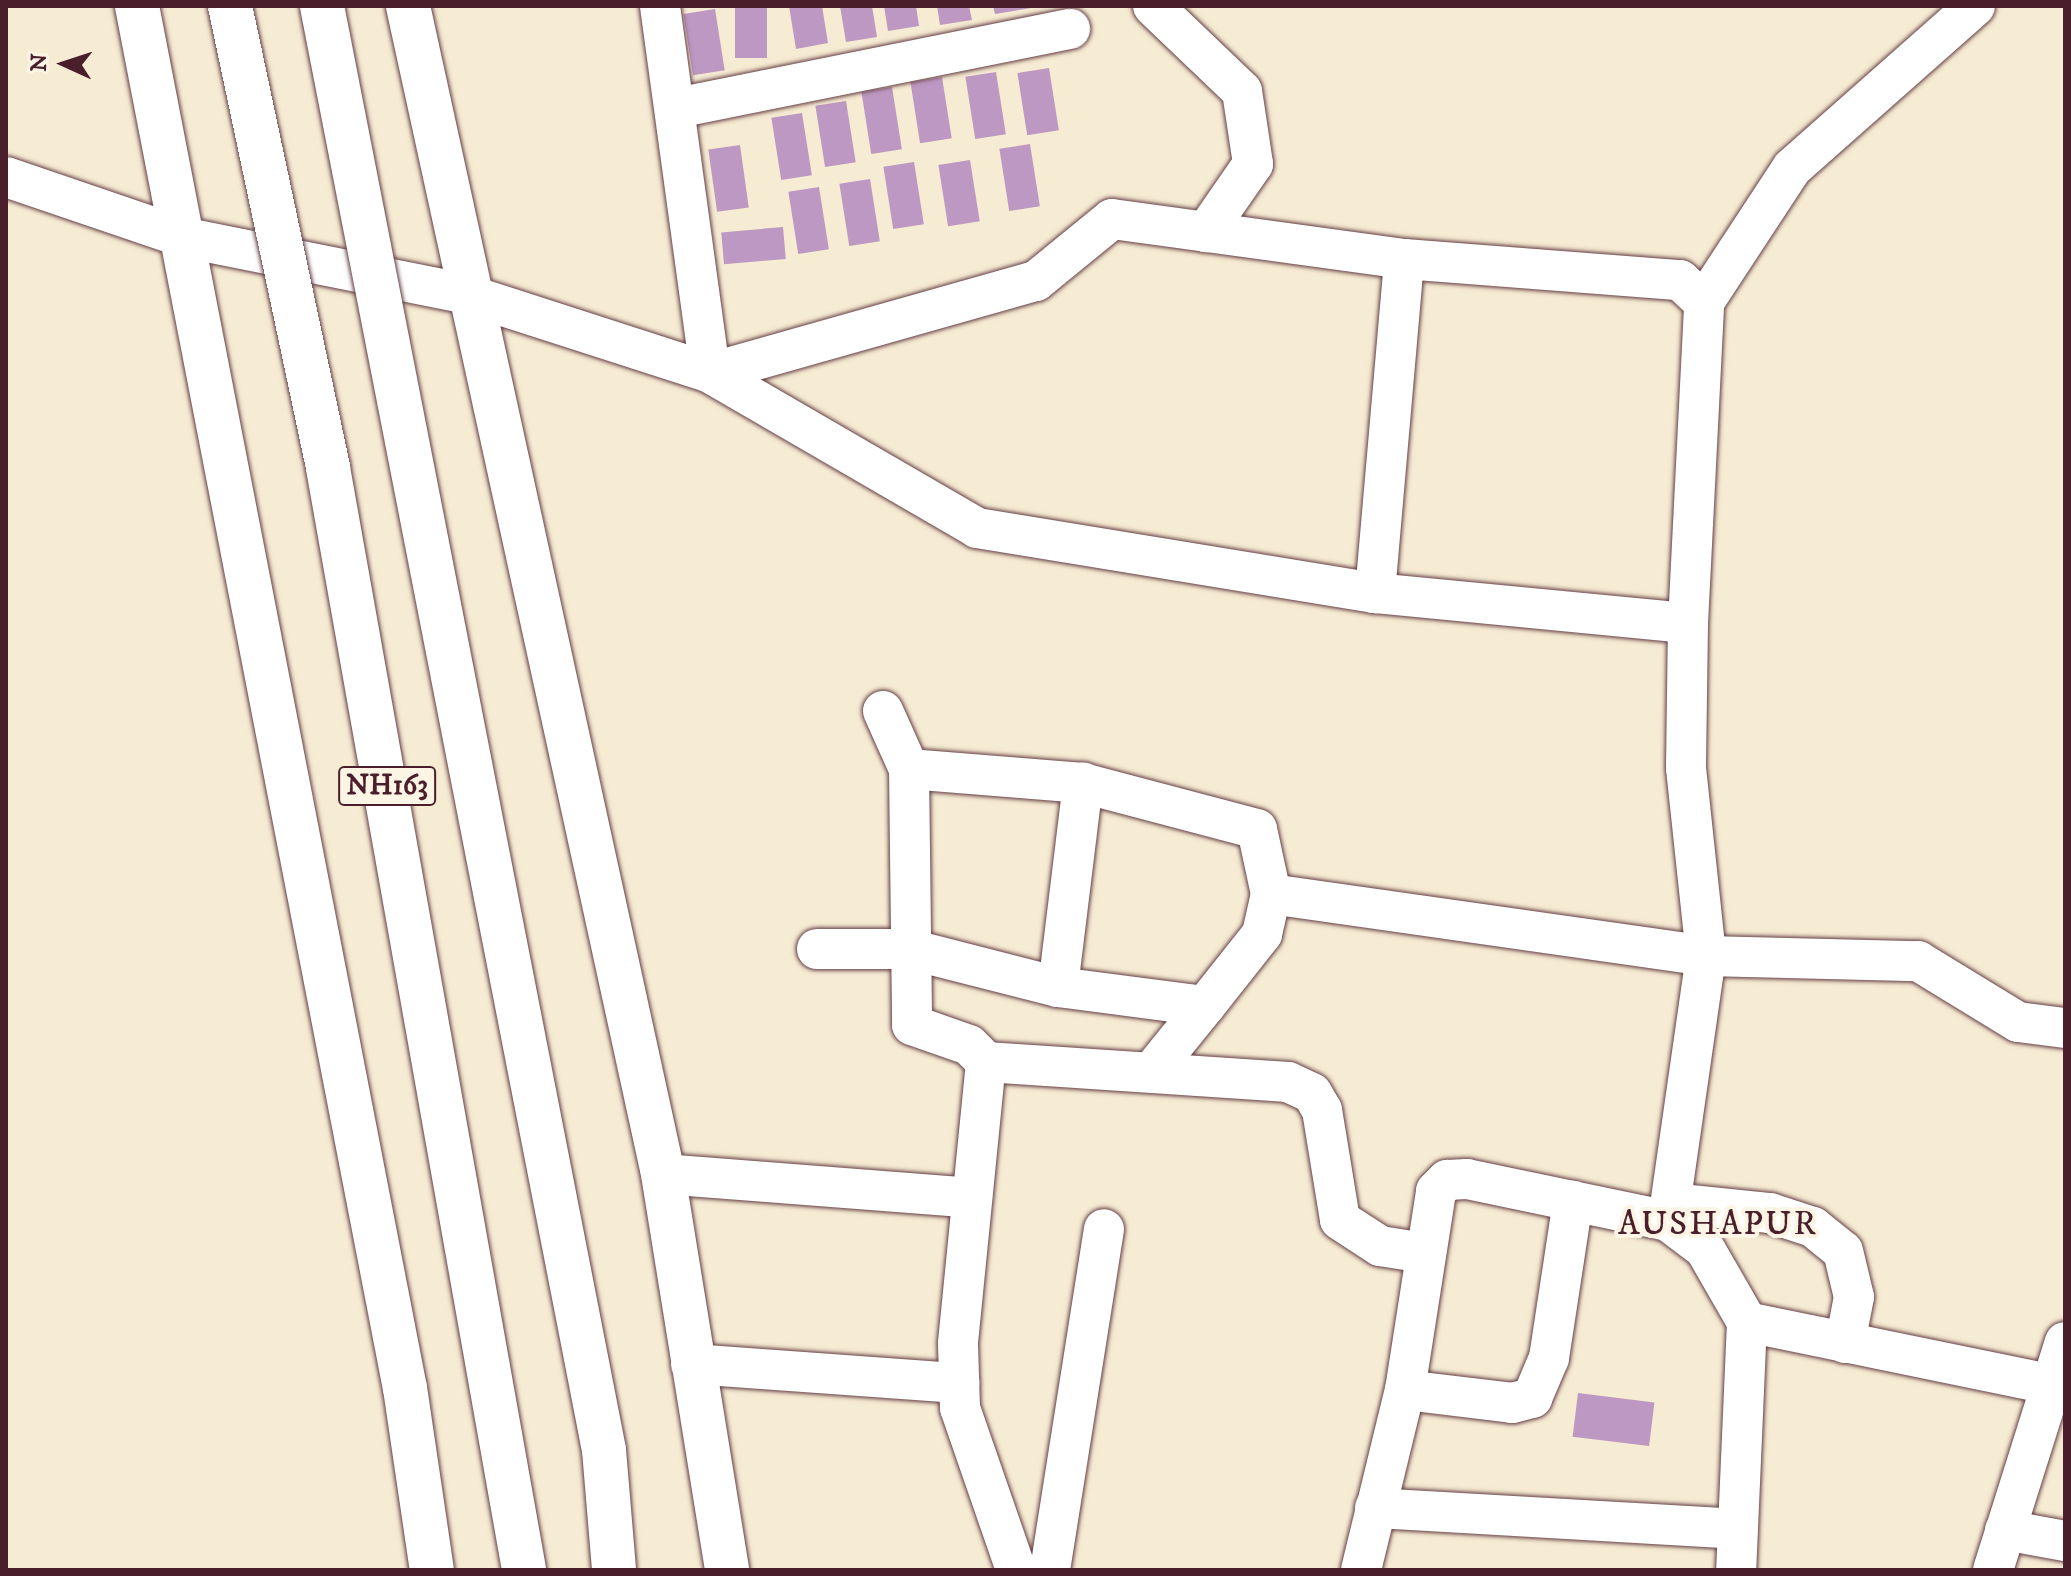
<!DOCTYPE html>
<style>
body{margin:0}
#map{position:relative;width:2071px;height:1576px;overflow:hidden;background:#f6ebd3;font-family:"IM FELL DW Pica",serif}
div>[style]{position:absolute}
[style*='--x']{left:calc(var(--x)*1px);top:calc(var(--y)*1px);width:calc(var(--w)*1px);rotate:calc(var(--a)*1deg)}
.building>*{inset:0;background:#bd98c2;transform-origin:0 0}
.roads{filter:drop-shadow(0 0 2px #643e44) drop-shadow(0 0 2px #643e44)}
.minor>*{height:40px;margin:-20px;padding:0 20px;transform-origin:20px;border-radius:20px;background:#fff}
.secondary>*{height:44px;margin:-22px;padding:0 22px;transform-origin:22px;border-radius:22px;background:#fff}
.bridges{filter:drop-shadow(0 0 2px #643e44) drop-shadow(0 0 2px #643e44)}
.trunk-bridge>*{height:44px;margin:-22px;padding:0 22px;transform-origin:22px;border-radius:22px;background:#fff}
span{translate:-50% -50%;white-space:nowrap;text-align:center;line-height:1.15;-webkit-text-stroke:8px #fcf5e5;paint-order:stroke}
.shield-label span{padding:2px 6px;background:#fcf5e5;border:2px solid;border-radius:6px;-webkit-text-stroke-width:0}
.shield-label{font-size:28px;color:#4a1f2b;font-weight:700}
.quarter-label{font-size:34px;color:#4a1f2b;letter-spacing:2px}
.frame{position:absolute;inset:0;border:8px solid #4a1f2b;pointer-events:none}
.north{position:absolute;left:24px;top:24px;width:80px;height:80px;-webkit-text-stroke:6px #fcf5e5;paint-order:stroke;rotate:273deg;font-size:22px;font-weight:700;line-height:32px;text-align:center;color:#4a1f2b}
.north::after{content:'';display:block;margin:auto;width:28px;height:36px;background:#4a1f2b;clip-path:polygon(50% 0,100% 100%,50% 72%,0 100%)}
</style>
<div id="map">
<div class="building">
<i style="left:735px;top:6px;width:32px;height:52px"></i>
<i style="clip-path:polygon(789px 6px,822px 6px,828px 43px,796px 49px)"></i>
<i style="clip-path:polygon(840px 6px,872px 6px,877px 37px,846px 42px)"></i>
<i style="clip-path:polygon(884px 6px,916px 6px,919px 26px,888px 31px)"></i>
<i style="clip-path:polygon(937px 6px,969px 6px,972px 20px,940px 25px)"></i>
<i style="clip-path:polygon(993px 6px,1031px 6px,1031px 8px,995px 14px)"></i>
<i style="left:715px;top:9px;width:62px;height:32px;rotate:81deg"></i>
<i style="left:1049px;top:68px;width:63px;height:32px;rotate:81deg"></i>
<i style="left:996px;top:72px;width:63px;height:31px;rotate:81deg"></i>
<i style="left:942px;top:77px;width:62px;height:32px;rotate:81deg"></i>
<i style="left:892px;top:87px;width:63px;height:31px;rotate:81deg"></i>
<i style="left:846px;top:101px;width:62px;height:31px;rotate:81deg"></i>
<i style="left:802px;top:113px;width:63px;height:31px;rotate:81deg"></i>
<i style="left:1030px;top:144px;width:63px;height:31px;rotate:81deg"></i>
<i style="left:740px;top:145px;width:63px;height:32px;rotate:82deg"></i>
<i style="left:970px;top:160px;width:62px;height:32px;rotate:81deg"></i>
<i style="left:914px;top:162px;width:63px;height:31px;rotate:81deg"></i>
<i style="left:870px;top:179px;width:63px;height:31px;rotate:81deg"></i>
<i style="left:819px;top:187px;width:63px;height:31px;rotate:81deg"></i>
<i style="left:783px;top:227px;width:32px;height:62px;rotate:85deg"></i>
<i style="left:1578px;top:1393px;width:77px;height:44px;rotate:7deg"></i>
</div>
<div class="roads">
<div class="minor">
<i style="--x:660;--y:6;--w:370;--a:82.2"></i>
<i style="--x:1153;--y:6;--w:123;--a:43.7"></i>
<i style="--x:1242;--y:91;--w:74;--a:81.4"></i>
<i style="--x:1253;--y:164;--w:83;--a:124.7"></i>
<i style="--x:677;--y:108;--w:401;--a:-11.4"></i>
<i style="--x:6;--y:177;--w:186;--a:18.8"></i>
<i style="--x:182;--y:237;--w:290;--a:11.3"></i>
<i style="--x:466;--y:294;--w:256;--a:17.9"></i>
<i style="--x:710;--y:373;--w:309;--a:30.1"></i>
<i style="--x:977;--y:528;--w:403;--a:9.3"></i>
<i style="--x:1375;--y:593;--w:314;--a:5.5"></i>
<i style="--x:1688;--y:623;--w:145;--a:90.8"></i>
<i style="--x:1686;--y:768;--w:189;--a:83.9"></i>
<i style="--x:1706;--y:956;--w:212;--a:1.4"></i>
<i style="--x:1918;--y:961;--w:117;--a:31.4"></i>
<i style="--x:2018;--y:1022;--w:47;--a:7.3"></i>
<i style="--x:710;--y:373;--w:339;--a:-15.8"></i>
<i style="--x:1036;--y:281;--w:98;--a:-39.2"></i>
<i style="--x:1112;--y:219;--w:295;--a:7.8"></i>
<i style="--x:1404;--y:259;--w:277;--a:4.4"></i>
<i style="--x:1680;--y:280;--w:33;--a:43"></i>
<i style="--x:1375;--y:593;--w:335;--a:-85"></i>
<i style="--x:1688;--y:623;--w:321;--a:-87.1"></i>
<i style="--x:1704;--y:302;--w:160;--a:-56.7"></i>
<i style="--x:1792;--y:168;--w:244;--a:-41.5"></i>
<i style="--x:883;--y:711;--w:64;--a:65.9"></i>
<i style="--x:909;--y:769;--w:256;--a:89.3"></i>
<i style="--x:912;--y:1025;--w:60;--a:19.3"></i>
<i style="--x:969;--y:1045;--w:24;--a:45"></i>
<i style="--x:986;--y:1062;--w:283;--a:95.7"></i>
<i style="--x:958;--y:1344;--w:64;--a:88.2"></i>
<i style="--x:960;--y:1408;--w:171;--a:70.9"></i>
<i style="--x:1271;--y:894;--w:439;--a:8.1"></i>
<i style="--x:1706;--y:956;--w:268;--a:98.2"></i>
<i style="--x:817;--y:949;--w:92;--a:0"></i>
<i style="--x:909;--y:949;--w:154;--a:14.3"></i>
<i style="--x:1058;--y:987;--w:148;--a:7.4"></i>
<i style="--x:1205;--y:1006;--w:92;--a:-51.6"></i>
<i style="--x:1262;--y:934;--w:41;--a:-77.3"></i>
<i style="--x:1271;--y:894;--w:66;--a:-102.2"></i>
<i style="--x:1257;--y:829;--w:180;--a:-165.2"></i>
<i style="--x:1083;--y:783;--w:175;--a:-175.4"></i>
<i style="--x:1058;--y:987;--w:206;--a:-83"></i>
<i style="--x:986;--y:1062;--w:303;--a:3.8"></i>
<i style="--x:1288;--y:1082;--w:26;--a:25"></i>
<i style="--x:1312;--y:1093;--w:20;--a:60"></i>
<i style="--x:1322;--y:1110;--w:111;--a:80.7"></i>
<i style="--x:1340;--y:1220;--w:48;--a:33"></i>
<i style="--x:1380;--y:1246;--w:45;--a:9"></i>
<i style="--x:1153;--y:1070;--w:82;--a:-50.9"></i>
<i style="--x:663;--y:1174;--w:310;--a:4.4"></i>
<i style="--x:1671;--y:1203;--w:100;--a:5.8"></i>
<i style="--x:1770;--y:1213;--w:45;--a:18"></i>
<i style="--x:1813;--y:1227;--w:38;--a:39"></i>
<i style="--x:1843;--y:1251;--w:47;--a:76.6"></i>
<i style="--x:1854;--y:1297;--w:47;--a:101.1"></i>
<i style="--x:1747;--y:1322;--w:325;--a:11.6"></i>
<i style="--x:691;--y:1364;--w:269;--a:4.1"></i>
<i style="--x:1405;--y:1390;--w:108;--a:6.9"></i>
<i style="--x:1512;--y:1403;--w:21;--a:-14"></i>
<i style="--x:1532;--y:1398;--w:43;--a:-67"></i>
<i style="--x:1549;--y:1358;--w:159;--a:-81.3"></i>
<i style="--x:1375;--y:1508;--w:363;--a:3.3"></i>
<i style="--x:2005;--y:1530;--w:61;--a:10.4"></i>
<i style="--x:1050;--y:1570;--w:345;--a:-81"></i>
<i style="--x:1361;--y:1570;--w:185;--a:-76.3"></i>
<i style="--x:1405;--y:1390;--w:201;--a:-81.1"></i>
<i style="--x:1436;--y:1191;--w:16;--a:-45"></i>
<i style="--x:1447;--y:1180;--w:20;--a:-3"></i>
<i style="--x:1467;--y:1179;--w:205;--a:11.8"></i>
<i style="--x:1668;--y:1221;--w:46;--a:37.1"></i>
<i style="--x:1705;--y:1249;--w:84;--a:60.1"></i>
<i style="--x:1747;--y:1322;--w:248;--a:92.5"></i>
<i style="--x:1993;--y:1570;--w:239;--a:-72.5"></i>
</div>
<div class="secondary">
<i style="--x:137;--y:6;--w:1408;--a:79.03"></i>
<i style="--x:405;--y:1388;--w:184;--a:81.6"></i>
<i style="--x:408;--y:6;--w:1196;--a:77.68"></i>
<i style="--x:663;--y:1174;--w:401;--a:80.8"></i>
</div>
</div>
<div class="bridges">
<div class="trunk-bridge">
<i style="--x:230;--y:6;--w:472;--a:78"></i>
<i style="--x:328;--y:468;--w:1119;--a:79.91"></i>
<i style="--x:322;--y:6;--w:1471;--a:78.95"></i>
<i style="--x:604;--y:1450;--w:120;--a:85.2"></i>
</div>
</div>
<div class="shield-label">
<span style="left:387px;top:786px">NH163</span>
</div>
<div class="quarter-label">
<span style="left:1718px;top:1225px">AUSHAPUR</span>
</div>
<div class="frame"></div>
<div class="north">N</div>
</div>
